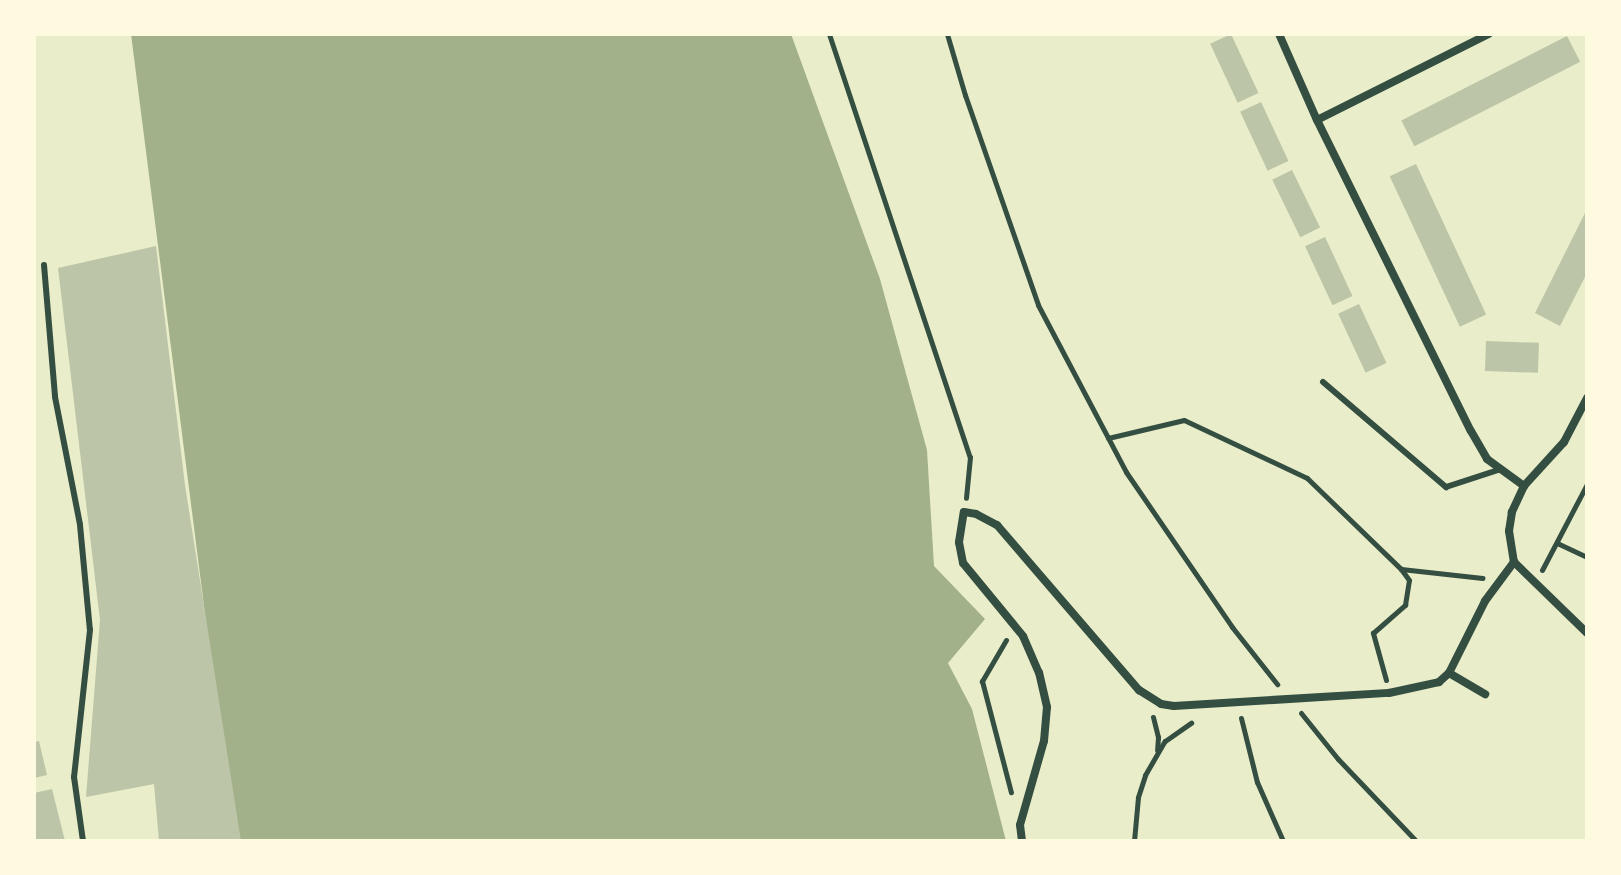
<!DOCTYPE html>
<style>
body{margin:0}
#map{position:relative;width:1621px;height:875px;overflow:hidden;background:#e9edc9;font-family:Manrope,sans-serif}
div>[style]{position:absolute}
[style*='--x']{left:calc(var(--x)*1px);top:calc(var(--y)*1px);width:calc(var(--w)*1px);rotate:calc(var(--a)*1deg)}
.water>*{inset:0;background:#a3b18a}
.building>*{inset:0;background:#bcc5a7;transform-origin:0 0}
.path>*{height:5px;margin:-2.5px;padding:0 2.5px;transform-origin:2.5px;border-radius:2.5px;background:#344e41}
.service>*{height:6px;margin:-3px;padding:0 3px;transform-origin:3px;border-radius:3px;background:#344e41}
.minor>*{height:8px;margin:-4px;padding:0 4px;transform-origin:4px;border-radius:4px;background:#344e41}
span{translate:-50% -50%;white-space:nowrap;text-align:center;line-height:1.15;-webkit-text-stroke:6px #fefae0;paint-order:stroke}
.frame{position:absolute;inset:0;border:36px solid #fefae0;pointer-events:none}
</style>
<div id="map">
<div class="water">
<i style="clip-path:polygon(131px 34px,791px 34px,880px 279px,927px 450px,934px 566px,985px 619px,948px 663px,972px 709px,1006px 841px,234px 841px)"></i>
</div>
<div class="building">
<i style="left:1231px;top:34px;width:65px;height:23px;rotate:65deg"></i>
<i style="left:1567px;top:36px;width:29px;height:186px;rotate:63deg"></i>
<i style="left:1261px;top:102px;width:65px;height:23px;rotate:65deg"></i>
<i style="left:1416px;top:164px;width:166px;height:29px;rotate:65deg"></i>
<i style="left:1292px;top:170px;width:64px;height:22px;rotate:64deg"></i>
<i style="clip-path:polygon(1587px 209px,1587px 273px,1560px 326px,1535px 313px)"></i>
<i style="left:1325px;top:237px;width:65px;height:22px;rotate:65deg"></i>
<i style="clip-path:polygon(156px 246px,185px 485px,241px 841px,159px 841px,154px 784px,86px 797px,100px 620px,58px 268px)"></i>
<i style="left:1359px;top:304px;width:65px;height:23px;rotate:65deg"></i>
<i style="left:1486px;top:341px;width:53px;height:30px;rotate:2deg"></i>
<i style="clip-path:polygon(39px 741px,47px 775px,34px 778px,34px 742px)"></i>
<i style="clip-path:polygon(52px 789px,65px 841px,34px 841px,34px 793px)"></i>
</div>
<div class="path">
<i style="--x:829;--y:34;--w:446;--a:71.6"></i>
<i style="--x:970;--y:457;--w:41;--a:95.6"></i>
<i style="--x:947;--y:34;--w:64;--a:73.6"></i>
<i style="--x:965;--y:95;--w:222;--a:70.8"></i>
<i style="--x:1038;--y:305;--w:189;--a:62.2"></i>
<i style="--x:1126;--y:472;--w:188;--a:55.6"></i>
<i style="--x:1232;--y:627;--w:73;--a:51.7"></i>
<i style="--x:1108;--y:438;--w:78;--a:-13.3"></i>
<i style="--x:1184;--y:420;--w:136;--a:25.2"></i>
<i style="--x:1307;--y:478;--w:131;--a:44.1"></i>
<i style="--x:1401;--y:569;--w:82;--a:6.3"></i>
<i style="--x:1557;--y:543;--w:33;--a:25"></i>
<i style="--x:1542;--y:570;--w:97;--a:-62.4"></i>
<i style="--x:1006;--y:640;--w:48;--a:120.3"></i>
<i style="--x:982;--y:681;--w:115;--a:75.4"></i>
<i style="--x:1386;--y:680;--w:49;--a:-105.5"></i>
<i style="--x:1373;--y:633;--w:43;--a:-41.2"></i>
<i style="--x:1405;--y:605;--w:25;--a:-81"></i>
<i style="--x:1409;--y:580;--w:14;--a:-126"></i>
<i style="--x:1301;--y:713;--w:59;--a:51.2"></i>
<i style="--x:1338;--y:759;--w:113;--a:46.4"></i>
<i style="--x:1153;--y:717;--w:21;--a:76"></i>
<i style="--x:1158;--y:737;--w:13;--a:94"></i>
<i style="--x:1241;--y:718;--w:66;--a:76"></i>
<i style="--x:1257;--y:782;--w:64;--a:66.2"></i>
<i style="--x:1134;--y:841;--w:44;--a:-84.8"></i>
<i style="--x:1138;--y:797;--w:23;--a:-72"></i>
<i style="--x:1145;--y:775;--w:39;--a:-60"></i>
<i style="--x:1165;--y:741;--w:32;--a:-35"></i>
</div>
<div class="service">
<i style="--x:44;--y:265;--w:132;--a:85.2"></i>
<i style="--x:55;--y:397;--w:130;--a:78.9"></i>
<i style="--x:80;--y:525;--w:105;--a:84.6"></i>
<i style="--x:90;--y:630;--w:148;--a:96.2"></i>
<i style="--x:74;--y:777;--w:65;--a:82"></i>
<i style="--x:1323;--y:382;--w:162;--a:40.5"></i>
<i style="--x:1446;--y:487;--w:58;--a:-18.1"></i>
</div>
<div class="minor">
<i style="--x:1279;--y:34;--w:94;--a:66.2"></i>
<i style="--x:1317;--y:120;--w:347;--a:63.7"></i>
<i style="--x:1471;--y:431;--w:32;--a:60"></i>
<i style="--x:1487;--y:459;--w:46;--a:36.1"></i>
<i style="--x:1317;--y:120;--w:192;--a:-26.6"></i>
<i style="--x:1587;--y:398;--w:50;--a:117.6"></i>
<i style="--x:1564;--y:442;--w:59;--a:132.3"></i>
<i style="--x:1524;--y:486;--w:29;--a:115"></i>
<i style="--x:1512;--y:512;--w:19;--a:99"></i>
<i style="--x:1509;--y:531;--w:31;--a:81"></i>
<i style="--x:1514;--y:562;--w:102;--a:44.2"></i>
<i style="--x:1449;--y:673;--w:42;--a:30.3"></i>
<i style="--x:1022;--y:841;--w:16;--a:-97"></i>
<i style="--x:1020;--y:825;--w:87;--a:-74.1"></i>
<i style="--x:1044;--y:741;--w:34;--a:-85"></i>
<i style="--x:1047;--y:707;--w:35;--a:-103"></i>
<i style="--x:1039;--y:673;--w:40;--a:-113.4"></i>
<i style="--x:1023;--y:636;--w:94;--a:-129.4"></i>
<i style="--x:963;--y:563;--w:21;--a:-101"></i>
<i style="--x:959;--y:542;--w:30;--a:-81"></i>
<i style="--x:964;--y:512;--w:12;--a:9"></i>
<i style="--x:976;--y:514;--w:24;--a:28"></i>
<i style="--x:997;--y:525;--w:218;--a:49.3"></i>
<i style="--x:1139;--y:690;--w:26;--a:32"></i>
<i style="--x:1161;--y:704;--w:13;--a:9"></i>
<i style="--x:1174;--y:706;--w:215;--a:-3.5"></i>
<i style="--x:1389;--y:693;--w:51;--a:-12.4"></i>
<i style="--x:1439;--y:682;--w:13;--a:-42"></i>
<i style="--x:1449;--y:673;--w:80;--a:-63.4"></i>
<i style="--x:1485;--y:601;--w:49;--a:-53.4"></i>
</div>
<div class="frame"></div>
</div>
